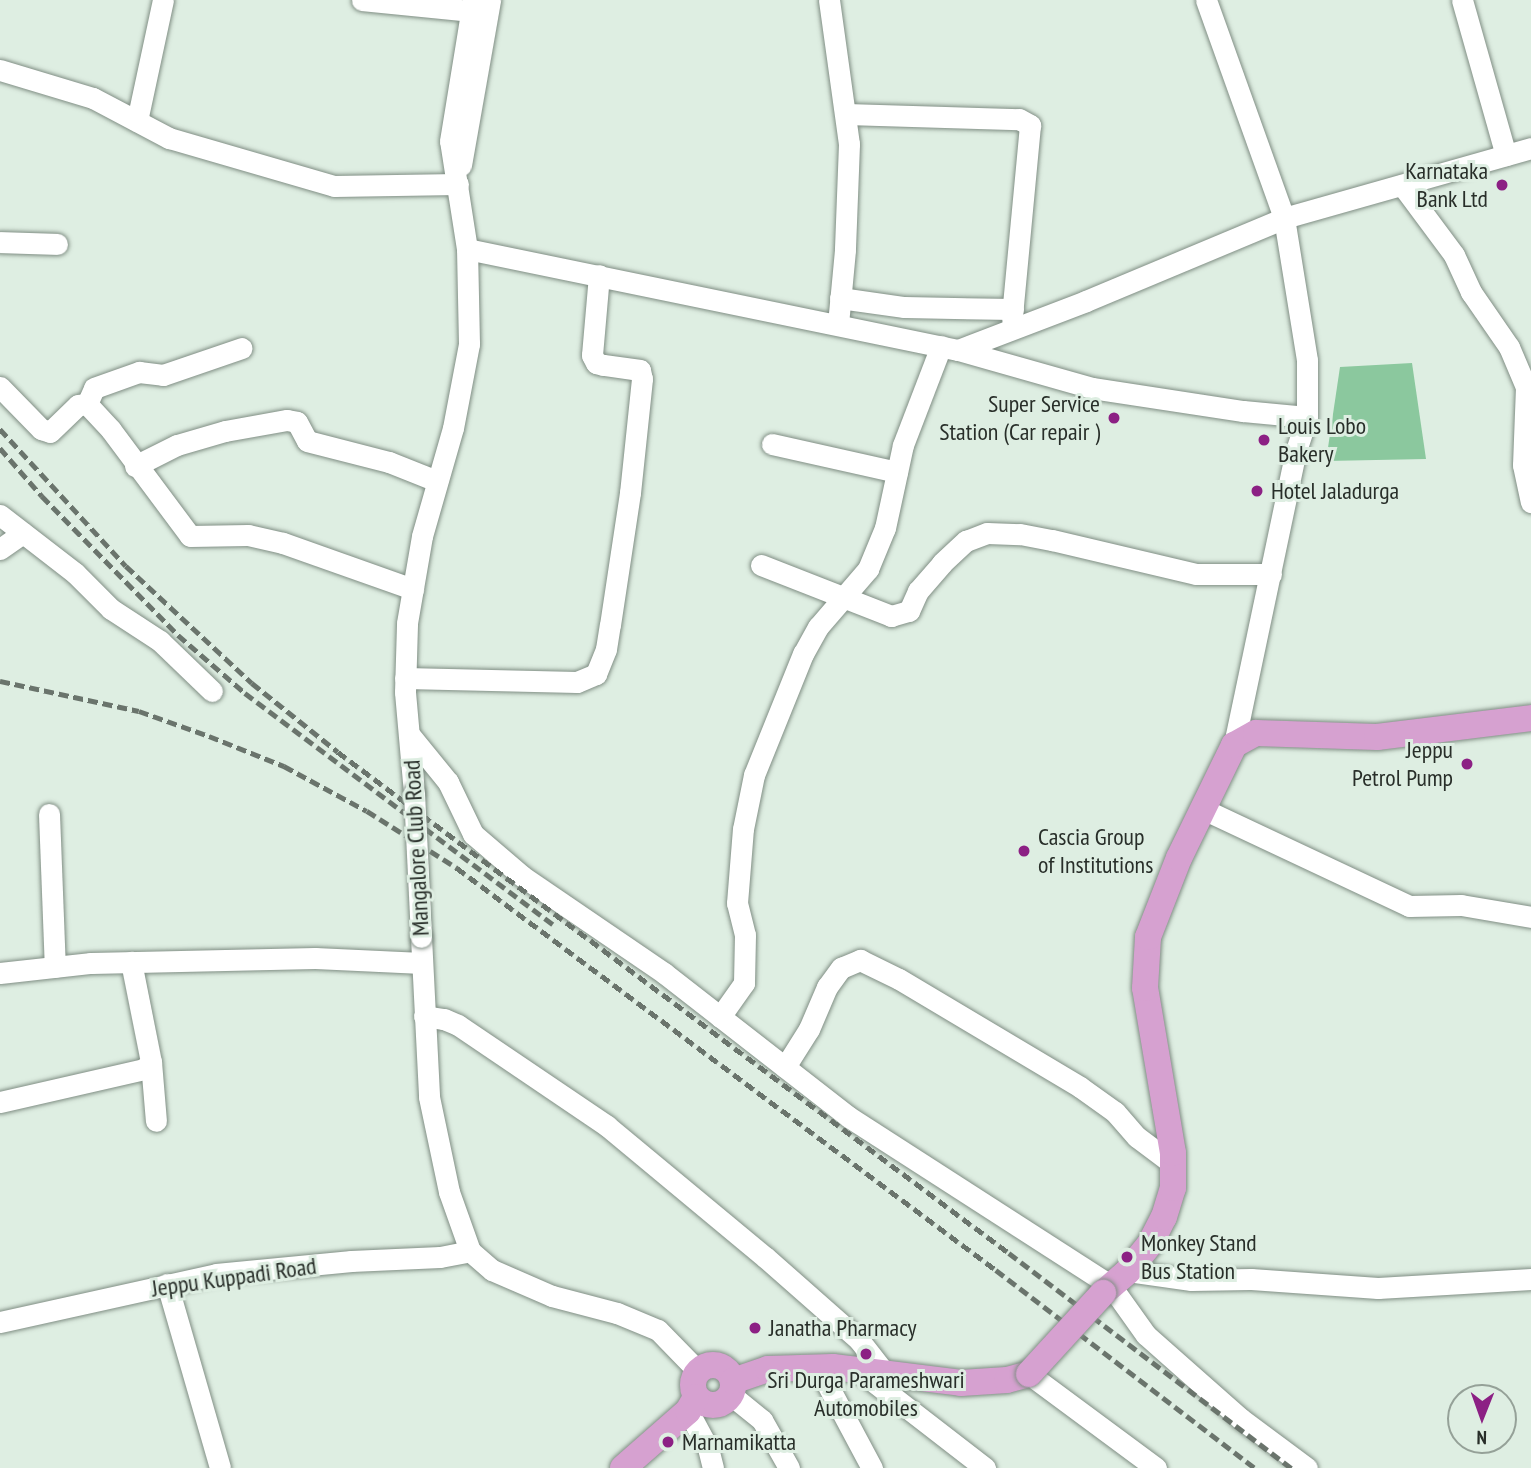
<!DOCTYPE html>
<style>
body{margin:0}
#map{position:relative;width:1531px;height:1468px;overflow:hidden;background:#deeee2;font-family:"PT Sans Narrow",sans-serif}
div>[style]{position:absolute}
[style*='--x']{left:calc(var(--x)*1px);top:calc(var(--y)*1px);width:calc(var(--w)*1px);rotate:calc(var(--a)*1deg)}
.green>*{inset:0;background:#8bc89e}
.roads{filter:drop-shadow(0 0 2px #808e84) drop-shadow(0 0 2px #808e84)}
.minor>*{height:21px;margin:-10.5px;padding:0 10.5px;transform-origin:10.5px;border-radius:10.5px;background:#fff}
.major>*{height:26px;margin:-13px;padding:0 13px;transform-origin:13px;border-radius:13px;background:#d6a1d0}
.major>.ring{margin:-13px;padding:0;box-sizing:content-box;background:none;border:26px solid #d6a1d0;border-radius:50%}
.rail>*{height:4.5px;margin-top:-2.25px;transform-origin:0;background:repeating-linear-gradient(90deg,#6a746c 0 10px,transparent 0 15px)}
.bridges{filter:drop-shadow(0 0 2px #808e84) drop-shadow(0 0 2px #808e84)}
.minor-bridge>*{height:21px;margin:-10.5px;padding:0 10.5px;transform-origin:10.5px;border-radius:10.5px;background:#fff}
.major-bridge>*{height:26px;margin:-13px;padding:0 13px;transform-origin:13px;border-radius:13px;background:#d6a1d0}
.dots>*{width:19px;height:19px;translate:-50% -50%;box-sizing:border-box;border:4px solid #deeee2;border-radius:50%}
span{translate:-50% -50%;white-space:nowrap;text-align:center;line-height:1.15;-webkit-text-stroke:6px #deeee2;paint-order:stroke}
.poi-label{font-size:24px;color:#282e29}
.right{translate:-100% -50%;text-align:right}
.left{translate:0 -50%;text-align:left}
.street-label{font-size:24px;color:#282e29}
.north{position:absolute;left:1447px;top:1384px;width:70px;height:70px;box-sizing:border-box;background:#deeee2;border:2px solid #95a198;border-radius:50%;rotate:181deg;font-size:19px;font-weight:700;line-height:28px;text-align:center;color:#282e29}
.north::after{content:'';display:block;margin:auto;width:24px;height:32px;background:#8c2084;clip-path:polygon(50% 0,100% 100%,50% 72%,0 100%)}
</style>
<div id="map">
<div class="green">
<i style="clip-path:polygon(1412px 363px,1426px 459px,1326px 461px,1340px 367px)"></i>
</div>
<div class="roads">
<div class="minor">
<i style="--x:362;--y:0;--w:110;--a:5.8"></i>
<i style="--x:829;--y:0;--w:145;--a:82.1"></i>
<i style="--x:849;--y:144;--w:106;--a:92.2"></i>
<i style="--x:845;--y:250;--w:74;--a:95.4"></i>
<i style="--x:1206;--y:0;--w:232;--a:70.3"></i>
<i style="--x:1284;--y:218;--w:144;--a:80.8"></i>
<i style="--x:1307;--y:360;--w:57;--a:90"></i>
<i style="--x:1307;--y:417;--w:35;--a:108"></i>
<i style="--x:1296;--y:450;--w:301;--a:101.9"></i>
<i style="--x:1462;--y:0;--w:161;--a:74.2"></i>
<i style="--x:0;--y:70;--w:97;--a:16.8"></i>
<i style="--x:93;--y:98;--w:86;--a:27.8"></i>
<i style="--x:169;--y:138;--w:172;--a:16.2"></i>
<i style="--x:334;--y:186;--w:124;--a:-0.9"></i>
<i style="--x:846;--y:114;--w:173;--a:1.7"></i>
<i style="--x:1019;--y:119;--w:13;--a:29"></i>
<i style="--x:1030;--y:125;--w:190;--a:95.4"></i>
<i style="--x:1012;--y:314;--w:14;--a:86"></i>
<i style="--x:137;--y:121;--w:124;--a:-77.9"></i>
<i style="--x:461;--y:165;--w:168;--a:-80"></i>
<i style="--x:1402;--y:185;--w:87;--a:53.4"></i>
<i style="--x:1454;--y:255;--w:41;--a:65.3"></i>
<i style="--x:1471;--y:292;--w:67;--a:55.4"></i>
<i style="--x:1509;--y:347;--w:43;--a:67"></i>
<i style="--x:1526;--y:387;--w:78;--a:92.2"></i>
<i style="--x:1523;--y:465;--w:38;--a:78"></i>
<i style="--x:0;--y:242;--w:57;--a:2"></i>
<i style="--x:467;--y:249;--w:501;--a:11.62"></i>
<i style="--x:958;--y:350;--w:137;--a:-20.9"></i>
<i style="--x:1086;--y:301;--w:215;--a:-22.7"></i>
<i style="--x:1284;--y:218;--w:257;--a:-15.8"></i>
<i style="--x:840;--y:298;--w:65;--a:8"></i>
<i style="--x:904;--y:307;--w:109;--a:1.1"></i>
<i style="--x:958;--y:350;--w:139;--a:15.8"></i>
<i style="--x:1092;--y:388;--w:153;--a:8.7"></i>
<i style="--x:1243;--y:411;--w:64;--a:5.4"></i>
<i style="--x:0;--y:387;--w:59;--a:45.7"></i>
<i style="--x:41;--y:429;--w:9;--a:18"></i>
<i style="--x:50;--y:432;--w:39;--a:-44"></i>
<i style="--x:78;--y:405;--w:9;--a:-6"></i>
<i style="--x:87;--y:404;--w:35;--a:47"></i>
<i style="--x:111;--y:430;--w:132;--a:53.3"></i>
<i style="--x:190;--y:536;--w:58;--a:-1"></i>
<i style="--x:248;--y:535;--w:36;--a:13"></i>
<i style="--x:283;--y:543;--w:138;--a:19.5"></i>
<i style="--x:87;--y:404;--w:17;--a:-66"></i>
<i style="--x:94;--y:388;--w:48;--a:-19.6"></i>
<i style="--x:139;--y:372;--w:24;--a:7"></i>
<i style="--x:163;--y:375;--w:83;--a:-18.9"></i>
<i style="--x:772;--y:444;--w:128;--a:12.6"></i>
<i style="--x:135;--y:466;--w:47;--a:-26.6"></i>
<i style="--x:177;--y:445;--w:50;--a:-16.3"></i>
<i style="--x:225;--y:431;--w:63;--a:-10.1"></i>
<i style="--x:287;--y:420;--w:10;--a:11"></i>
<i style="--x:297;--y:422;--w:21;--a:62"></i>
<i style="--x:307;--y:441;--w:85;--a:14.4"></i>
<i style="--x:389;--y:462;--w:52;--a:21.6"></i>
<i style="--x:0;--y:515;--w:95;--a:37.7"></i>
<i style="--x:75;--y:573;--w:51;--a:45"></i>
<i style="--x:111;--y:609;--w:59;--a:33.1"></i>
<i style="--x:160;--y:641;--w:72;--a:43.9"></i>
<i style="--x:0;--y:549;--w:28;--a:-35"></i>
<i style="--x:761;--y:565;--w:140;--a:21.4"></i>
<i style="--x:891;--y:616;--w:19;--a:-16"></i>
<i style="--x:909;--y:611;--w:22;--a:-66"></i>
<i style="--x:918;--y:591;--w:37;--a:-49"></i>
<i style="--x:942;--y:563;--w:33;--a:-43"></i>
<i style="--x:966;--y:541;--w:22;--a:-21"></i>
<i style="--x:987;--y:533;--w:33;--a:2"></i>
<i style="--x:1020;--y:534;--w:33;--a:11"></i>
<i style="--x:1052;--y:540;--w:148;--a:13.3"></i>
<i style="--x:1196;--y:574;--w:75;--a:0"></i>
<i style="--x:405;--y:678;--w:172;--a:1.3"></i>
<i style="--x:577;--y:682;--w:21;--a:-23"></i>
<i style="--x:596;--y:674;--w:27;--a:-68"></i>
<i style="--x:606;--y:649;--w:24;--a:-81"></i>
<i style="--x:610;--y:625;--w:134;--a:-81.4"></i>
<i style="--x:630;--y:493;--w:115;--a:-84"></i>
<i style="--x:642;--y:379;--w:9;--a:-103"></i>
<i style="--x:640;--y:370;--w:37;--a:-172"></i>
<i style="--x:603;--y:365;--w:7;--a:-164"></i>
<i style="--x:596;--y:363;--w:9;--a:-117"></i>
<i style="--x:592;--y:355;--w:80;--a:-85"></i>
<i style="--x:409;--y:734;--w:62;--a:50.9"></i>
<i style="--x:448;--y:782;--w:58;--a:64.3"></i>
<i style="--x:473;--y:834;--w:65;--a:40.6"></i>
<i style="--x:522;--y:876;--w:172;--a:34.3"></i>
<i style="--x:664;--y:973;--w:234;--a:37.9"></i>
<i style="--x:849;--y:1117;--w:312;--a:32.8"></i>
<i style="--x:1111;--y:1286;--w:60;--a:54.5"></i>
<i style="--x:1146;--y:1335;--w:127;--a:41.5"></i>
<i style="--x:1241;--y:1419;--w:82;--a:36.6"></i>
<i style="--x:414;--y:793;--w:101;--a:-95.1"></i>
<i style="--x:405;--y:692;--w:69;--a:-88.3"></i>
<i style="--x:407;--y:623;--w:88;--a:-80.2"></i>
<i style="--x:422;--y:536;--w:112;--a:-74"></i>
<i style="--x:453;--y:428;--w:86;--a:-79.2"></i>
<i style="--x:469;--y:344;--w:95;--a:-91.2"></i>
<i style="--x:467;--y:249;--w:109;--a:-98.9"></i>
<i style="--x:450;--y:141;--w:143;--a:-80.7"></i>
<i style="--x:1203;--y:809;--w:228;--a:25.2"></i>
<i style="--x:1409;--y:906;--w:52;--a:-1.1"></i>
<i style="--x:1461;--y:905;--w:71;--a:9.7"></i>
<i style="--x:49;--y:814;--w:153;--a:87.8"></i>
<i style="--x:421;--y:937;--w:160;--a:87.1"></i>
<i style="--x:429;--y:1097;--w:97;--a:78.1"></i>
<i style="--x:449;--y:1192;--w:63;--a:70.4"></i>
<i style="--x:470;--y:1251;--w:29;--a:41"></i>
<i style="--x:492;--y:1270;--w:65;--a:23.4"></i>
<i style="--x:552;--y:1296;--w:67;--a:14.7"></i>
<i style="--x:617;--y:1313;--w:44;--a:22.5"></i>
<i style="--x:658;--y:1330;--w:57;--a:45.7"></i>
<i style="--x:0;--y:973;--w:92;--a:-6.3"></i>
<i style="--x:91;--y:963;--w:224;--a:-1.3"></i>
<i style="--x:315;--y:958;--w:107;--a:2.7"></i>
<i style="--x:424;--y:1016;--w:20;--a:9"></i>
<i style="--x:444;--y:1019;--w:15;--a:23"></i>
<i style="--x:458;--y:1025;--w:180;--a:34.1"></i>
<i style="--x:607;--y:1126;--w:205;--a:39.7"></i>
<i style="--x:765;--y:1257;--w:125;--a:41.4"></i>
<i style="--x:859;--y:1340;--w:41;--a:52"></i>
<i style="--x:720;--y:1017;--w:42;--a:-54.8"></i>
<i style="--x:744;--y:983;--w:48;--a:-88.8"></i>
<i style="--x:745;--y:935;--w:33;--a:-104"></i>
<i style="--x:737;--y:903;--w:74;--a:-85.4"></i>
<i style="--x:743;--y:829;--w:55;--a:-78.5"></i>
<i style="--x:754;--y:775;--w:131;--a:-68"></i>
<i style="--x:803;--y:654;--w:31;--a:-61"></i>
<i style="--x:818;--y:627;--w:77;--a:-49.2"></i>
<i style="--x:868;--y:569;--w:44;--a:-67.5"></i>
<i style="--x:885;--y:528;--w:85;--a:-77.8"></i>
<i style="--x:903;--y:445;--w:106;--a:-69"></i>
<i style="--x:151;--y:1062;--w:59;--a:85.2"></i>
<i style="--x:785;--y:1067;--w:45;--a:-57.7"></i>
<i style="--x:809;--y:1029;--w:46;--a:-66.8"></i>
<i style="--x:827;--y:987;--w:24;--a:-54"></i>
<i style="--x:841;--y:968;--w:21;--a:-23"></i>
<i style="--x:860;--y:960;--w:43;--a:26"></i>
<i style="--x:899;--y:979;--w:211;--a:30.8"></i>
<i style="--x:1080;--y:1087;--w:43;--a:35.5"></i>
<i style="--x:1115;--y:1112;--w:33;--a:49"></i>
<i style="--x:1137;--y:1137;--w:45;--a:36.9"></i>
<i style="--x:0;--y:1102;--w:148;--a:-12.9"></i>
<i style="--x:144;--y:1069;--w:10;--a:-45"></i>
<i style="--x:151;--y:1062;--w:102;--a:-101.3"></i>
<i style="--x:1128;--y:1271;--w:64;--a:8.1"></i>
<i style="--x:1191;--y:1280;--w:60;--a:-1"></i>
<i style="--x:1251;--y:1279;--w:127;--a:4.1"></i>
<i style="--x:1378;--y:1288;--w:153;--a:-3.4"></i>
<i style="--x:167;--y:1284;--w:191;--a:73.9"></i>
<i style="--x:0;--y:1322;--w:221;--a:-12.5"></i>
<i style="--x:216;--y:1274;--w:136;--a:-5.5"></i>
<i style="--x:351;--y:1261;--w:89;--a:-2.6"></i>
<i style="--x:440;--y:1257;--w:31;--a:-11"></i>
<i style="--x:818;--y:1367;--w:115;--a:61.9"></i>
<i style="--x:857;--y:1369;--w:162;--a:37.7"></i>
<i style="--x:1029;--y:1374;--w:158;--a:36.5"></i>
<i style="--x:731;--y:1395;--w:40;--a:39"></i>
<i style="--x:762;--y:1420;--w:55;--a:60.6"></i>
<i style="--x:688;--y:1411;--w:42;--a:61.6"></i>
<i style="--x:708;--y:1448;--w:21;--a:76"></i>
</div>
<div class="major">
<i style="--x:1103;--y:1293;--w:33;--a:-41"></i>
<i style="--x:1128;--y:1271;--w:35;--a:-51"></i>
<i style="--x:1150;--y:1244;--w:30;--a:-63"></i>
<i style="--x:1164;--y:1217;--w:30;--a:-73"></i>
<i style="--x:1173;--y:1188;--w:35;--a:-90"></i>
<i style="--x:1173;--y:1153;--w:167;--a:-99.6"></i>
<i style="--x:1145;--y:988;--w:51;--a:-86.6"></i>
<i style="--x:1148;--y:937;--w:85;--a:-68.6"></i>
<i style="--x:1179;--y:858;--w:126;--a:-64"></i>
<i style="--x:1234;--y:745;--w:25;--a:-29"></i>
<i style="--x:1256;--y:733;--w:121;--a:1.9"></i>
<i style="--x:1377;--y:737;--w:155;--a:-7"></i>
<i class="ring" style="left:693px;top:1365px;width:14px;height:14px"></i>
<i style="--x:733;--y:1381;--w:37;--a:-19"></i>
<i style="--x:768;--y:1369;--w:65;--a:-1.8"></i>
<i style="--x:833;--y:1367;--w:129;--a:7.1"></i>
<i style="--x:961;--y:1383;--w:46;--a:-3.7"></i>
<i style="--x:1007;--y:1380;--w:23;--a:-15"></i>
<i style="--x:623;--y:1468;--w:86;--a:-41.2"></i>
<i style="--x:688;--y:1411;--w:16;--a:-60"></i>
</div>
</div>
<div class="rail">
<i style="--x:0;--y:429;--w:186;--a:47.4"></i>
<i style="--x:126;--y:566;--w:172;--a:42.9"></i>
<i style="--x:252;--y:683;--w:110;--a:38.7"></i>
<i style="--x:338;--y:752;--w:837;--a:36.75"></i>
<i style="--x:1009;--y:1253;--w:355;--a:37.3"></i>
<i style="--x:0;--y:448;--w:64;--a:48.8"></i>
<i style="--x:42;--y:496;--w:194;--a:45.6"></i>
<i style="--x:178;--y:635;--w:89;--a:40.9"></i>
<i style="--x:245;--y:693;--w:388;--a:36.9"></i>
<i style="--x:0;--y:681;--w:142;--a:12.2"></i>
<i style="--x:139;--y:711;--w:74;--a:19.7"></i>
<i style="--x:209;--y:736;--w:81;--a:21.8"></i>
<i style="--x:284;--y:766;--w:94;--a:28.5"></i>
<i style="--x:367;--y:811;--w:107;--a:32.3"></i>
<i style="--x:457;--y:868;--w:672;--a:36.72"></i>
<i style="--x:996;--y:1270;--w:326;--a:37.4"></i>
</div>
<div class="bridges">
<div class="minor-bridge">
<i style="--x:414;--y:793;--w:144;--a:87.2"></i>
</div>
<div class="major-bridge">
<i style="--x:1029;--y:1374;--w:110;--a:-47.6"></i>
</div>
</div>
<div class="dots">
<i style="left:1502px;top:185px;background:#8c2084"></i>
<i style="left:1114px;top:418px;background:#8c2084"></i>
<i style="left:1264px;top:440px;background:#8c2084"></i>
<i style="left:1257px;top:491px;background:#8c2084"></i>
<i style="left:1467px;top:764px;background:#8c2084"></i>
<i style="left:1024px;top:851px;background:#8c2084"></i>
<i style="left:1127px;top:1257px;background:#8c2084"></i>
<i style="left:755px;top:1328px;background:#8c2084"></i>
<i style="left:866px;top:1354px;background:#8c2084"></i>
<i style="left:668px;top:1442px;background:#8c2084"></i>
</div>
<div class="poi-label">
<span class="right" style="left:1488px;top:185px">Karnataka<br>Bank Ltd</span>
<span class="right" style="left:1100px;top:418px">Super Service<br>Station (Car repair )</span>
<span class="left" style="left:1278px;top:440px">Louis Lobo<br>Bakery</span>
<span class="left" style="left:1271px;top:491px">Hotel Jaladurga</span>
<span class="right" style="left:1453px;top:764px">Jeppu<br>Petrol Pump</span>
<span class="left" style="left:1038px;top:851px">Cascia Group<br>of Institutions</span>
<span class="left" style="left:1141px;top:1257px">Monkey Stand<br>Bus Station</span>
<span class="left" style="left:769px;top:1328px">Janatha Pharmacy</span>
<span style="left:866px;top:1394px">Sri Durga Parameshwari<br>Automobiles</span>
<span class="left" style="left:682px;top:1442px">Marnamikatta</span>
</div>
<div class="street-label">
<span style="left:416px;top:848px;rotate:-93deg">Mangalore Club Road</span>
<span style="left:234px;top:1277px;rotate:-8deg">Jeppu Kuppadi Road</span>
</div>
<div class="north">N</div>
</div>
